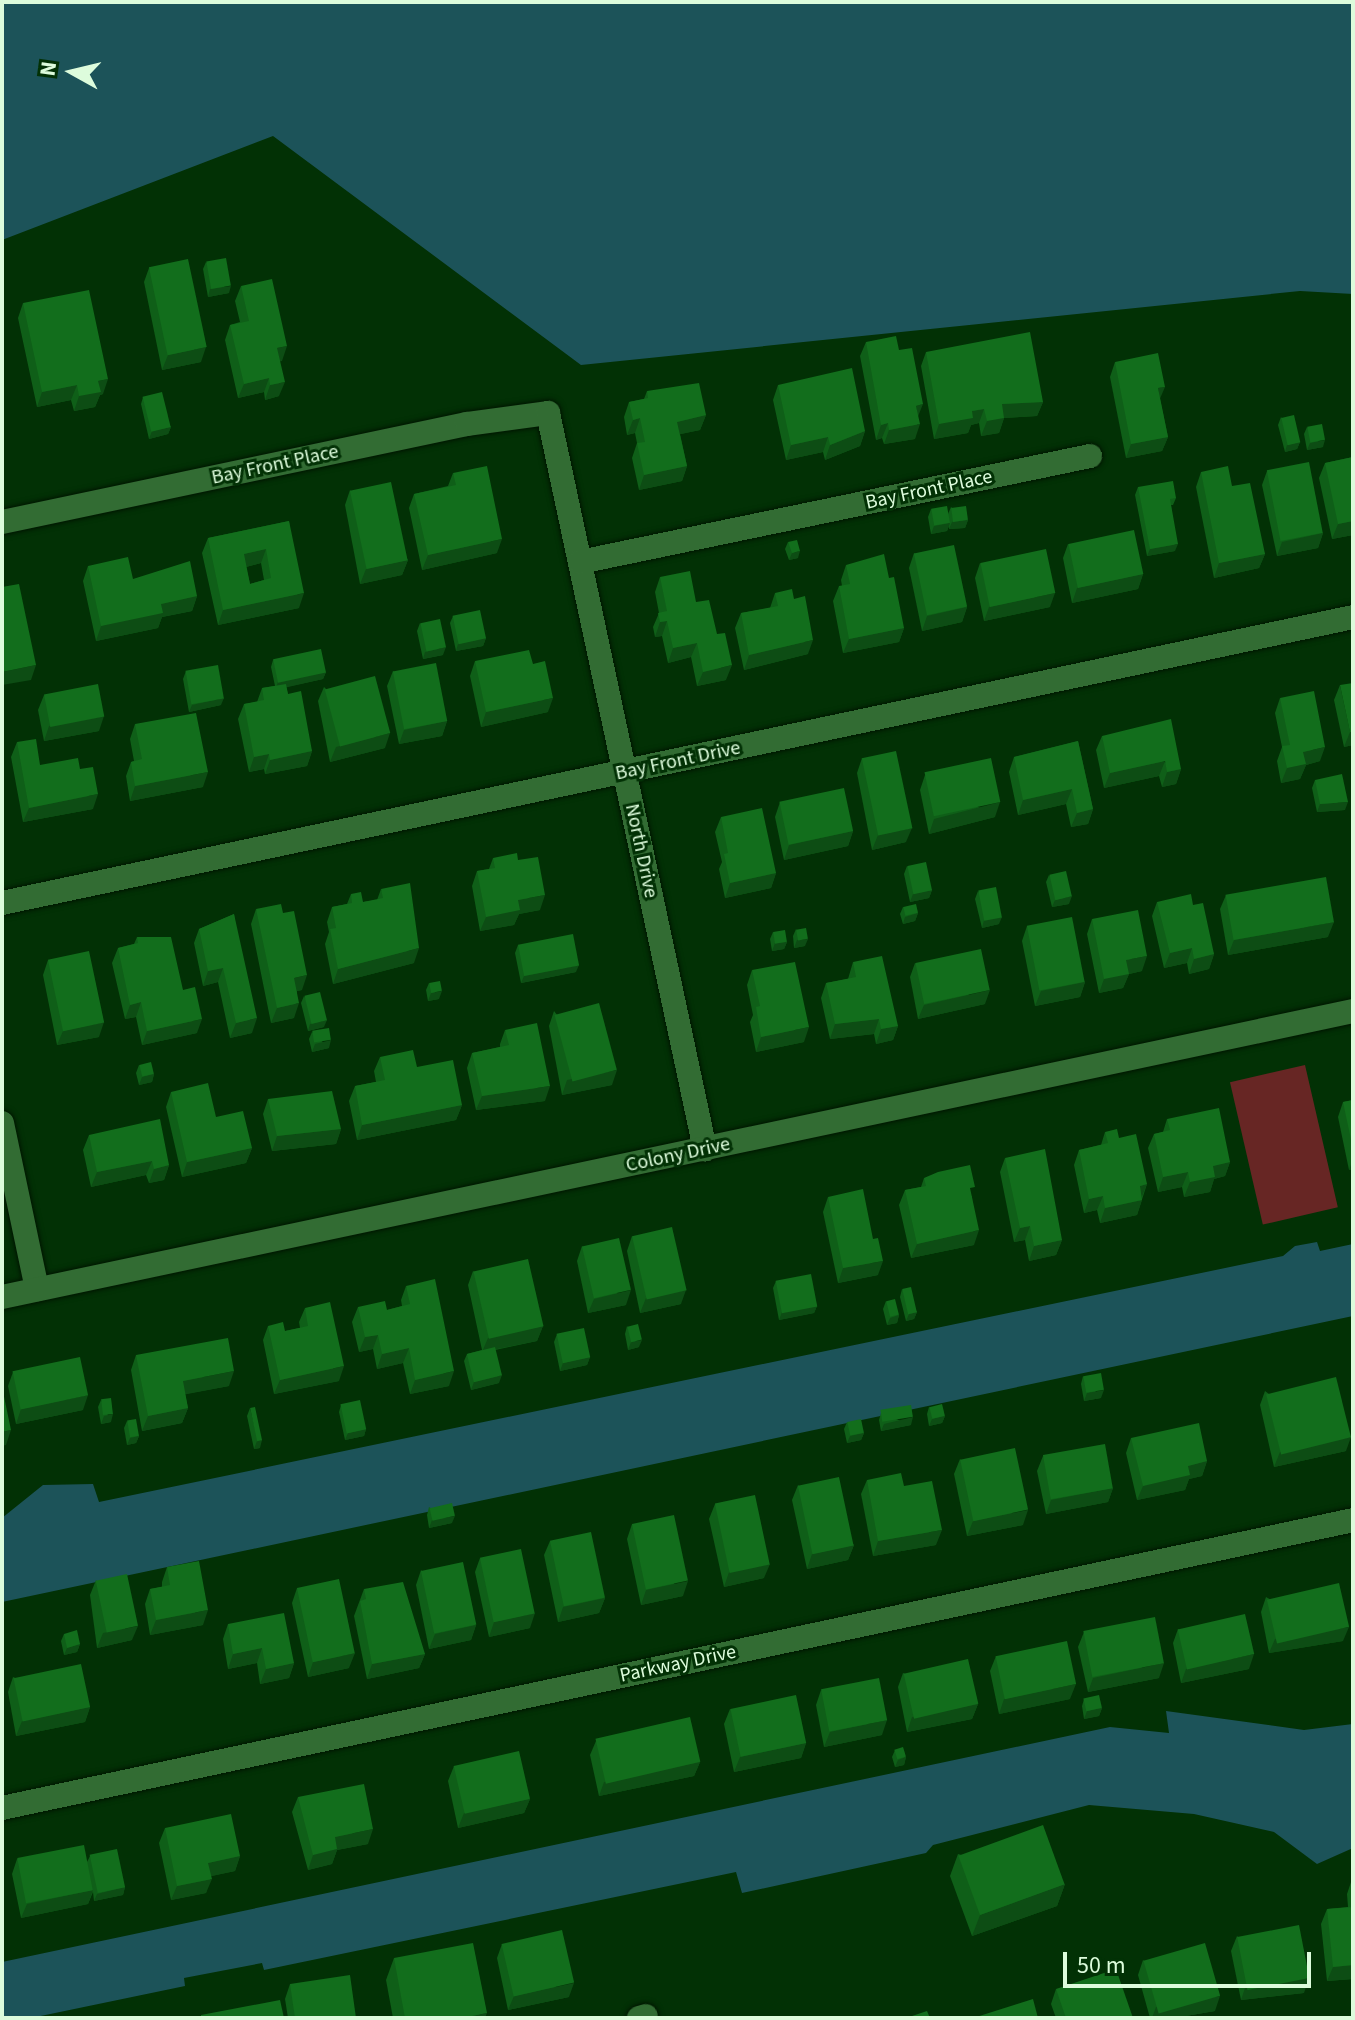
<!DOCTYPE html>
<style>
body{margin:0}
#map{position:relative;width:1355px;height:2020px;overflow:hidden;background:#023105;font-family:"Source Sans 3",sans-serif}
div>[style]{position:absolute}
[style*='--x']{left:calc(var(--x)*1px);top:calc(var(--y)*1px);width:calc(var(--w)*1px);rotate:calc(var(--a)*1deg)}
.green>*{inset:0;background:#672624;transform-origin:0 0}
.water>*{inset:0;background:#1c5359}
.roads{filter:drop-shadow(0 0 2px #001600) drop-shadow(0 0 2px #001600)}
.minor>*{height:24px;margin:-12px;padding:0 12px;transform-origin:12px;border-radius:12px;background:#326c33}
.wall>*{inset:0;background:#0f5f18}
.shaded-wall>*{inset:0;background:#0d4d14}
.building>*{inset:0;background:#126e1c;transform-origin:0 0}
span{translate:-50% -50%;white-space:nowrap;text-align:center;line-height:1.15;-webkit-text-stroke:6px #023105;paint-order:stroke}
.street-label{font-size:20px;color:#ddfcdc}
.frame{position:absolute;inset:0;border:4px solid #ddfcdc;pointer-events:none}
.north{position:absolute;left:32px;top:32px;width:80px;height:80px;-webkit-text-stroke:6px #023105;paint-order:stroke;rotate:278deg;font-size:22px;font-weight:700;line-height:32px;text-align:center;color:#ddfcdc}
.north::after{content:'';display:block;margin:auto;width:28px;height:36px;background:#ddfcdc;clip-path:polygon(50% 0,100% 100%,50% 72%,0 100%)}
.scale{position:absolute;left:1063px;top:1952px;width:248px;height:36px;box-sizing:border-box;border:4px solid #ddfcdc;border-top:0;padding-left:10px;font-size:24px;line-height:28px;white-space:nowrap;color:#ddfcdc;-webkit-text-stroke:6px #023105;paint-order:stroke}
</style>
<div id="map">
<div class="green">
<i style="left:1305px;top:1065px;width:146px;height:77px;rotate:77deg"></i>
</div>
<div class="water">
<i style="clip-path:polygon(2px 2px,1353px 2px,1353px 294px,1300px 291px,581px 365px,273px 136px,2px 240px)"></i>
<i style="clip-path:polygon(1317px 1242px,1320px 1251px,1353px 1244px,1353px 1316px,2px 1602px,2px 1518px,43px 1485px,93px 1484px,99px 1502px,1283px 1256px,1295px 1246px)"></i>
<i style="clip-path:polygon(1166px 1711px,1304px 1730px,1353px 1724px,1353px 1848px,1317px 1864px,1274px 1832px,1194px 1814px,1089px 1805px,933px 1845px,926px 1853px,742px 1893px,736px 1872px,264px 1970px,262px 1963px,184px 1978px,185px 1986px,31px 2018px,2px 2018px,2px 1962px,1110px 1727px,1169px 1733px)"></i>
</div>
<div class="roads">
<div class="minor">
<i style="--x:2;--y:522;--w:475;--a:-11.9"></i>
<i style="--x:467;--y:424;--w:82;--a:-7.7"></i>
<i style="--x:548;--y:413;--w:753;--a:77.96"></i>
<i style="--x:580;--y:562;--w:521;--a:-11.74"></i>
<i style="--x:2;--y:903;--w:1381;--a:-11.95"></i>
<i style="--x:2;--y:1123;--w:170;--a:78.1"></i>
<i style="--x:2;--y:1297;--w:1381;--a:-11.95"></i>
<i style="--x:2;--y:1808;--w:1381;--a:-12.03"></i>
<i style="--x:639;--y:2018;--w:7;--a:-16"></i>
</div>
</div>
<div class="wall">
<i style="clip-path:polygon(206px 262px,229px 293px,208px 297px,203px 269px)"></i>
<i style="clip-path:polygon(149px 268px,201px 362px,162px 370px,144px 282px)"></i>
<i style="clip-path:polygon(241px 286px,282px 361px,280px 361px,279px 396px,265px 400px,264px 392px,238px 398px,225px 340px,230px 325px,240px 322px,235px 301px)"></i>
<i style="clip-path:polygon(23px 303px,103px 394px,100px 395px,95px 407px,74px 411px,71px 400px,37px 407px,18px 318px)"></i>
<i style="clip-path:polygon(866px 342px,899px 350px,918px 416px,915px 439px,884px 444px,882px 438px,876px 440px,860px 356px)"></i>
<i style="clip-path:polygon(926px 352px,1043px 402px,1037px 416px,1004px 418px,999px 433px,981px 436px,979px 423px,971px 425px,968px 433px,934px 439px,921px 366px)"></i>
<i style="clip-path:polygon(1115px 362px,1160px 399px,1168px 437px,1162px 451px,1126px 458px,1110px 377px)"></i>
<i style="clip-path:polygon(778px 385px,865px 431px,860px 446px,825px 460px,823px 452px,786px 460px,773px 400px)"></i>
<i style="clip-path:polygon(647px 391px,706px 415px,700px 430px,680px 434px,687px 466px,682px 481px,639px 490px,632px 458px,637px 443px,635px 433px,627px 435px,624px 417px,629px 402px,644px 399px)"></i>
<i style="clip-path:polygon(143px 397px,171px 427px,168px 434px,149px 439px,141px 404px)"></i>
<i style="clip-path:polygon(1281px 417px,1300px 442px,1297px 449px,1285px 452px,1278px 425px)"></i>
<i style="clip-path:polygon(1307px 427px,1323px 447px,1307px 450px,1304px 434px)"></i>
<i style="clip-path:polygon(1353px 457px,1353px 535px,1332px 539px,1319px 478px,1325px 463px)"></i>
<i style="clip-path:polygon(1267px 471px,1323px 533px,1318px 548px,1277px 556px,1262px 485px)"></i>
<i style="clip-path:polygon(1201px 472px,1232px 486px,1265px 554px,1259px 568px,1214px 578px,1196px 487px)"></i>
<i style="clip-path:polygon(453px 473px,497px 553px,422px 570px,409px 508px,414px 494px,448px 486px)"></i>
<i style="clip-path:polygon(1138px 487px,1176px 498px,1173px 505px,1171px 505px,1175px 551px,1147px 556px,1135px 495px)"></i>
<i style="clip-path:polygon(350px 490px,408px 560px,402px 575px,360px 584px,345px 505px)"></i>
<i style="clip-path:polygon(951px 507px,968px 520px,965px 528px,949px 529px,949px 526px,947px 531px,931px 534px,928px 517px,931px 509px,948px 514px)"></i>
<i style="clip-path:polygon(evenodd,289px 521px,299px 608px,218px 625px,202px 553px,208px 538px,289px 521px,261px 563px,264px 580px,250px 584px,246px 567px,261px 563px)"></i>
<i style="clip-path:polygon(788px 542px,798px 558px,789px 560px,785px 549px)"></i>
<i style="clip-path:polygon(1068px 544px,1143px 574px,1138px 589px,1072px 603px,1063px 558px)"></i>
<i style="clip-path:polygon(914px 553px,967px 607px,962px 622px,922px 631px,909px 568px)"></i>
<i style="clip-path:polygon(980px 563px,1050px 607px,984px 621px,975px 578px)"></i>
<i style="clip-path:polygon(846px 565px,904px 628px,899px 642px,843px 653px,833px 601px,839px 586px,842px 586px,841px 580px)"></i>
<i style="clip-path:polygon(88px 566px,133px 579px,197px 596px,192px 611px,162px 617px,158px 628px,96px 641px,83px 581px)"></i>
<i style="clip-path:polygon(660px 577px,696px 602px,726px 680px,697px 686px,691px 657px,668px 663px,662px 636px,655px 637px,653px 627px,659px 613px,655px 592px)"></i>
<i style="clip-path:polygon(775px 593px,794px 599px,808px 654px,744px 670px,735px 628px,741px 613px,770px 608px)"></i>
<i style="clip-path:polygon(453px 616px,486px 638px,483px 646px,456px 651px,450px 623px)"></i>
<i style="clip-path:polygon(420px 623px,443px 655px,423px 659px,417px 631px)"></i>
<i style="clip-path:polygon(273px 660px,326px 672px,323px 679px,286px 687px,288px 694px,312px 751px,307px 766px,265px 774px,264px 769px,249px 772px,238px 719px,244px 704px,257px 702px,262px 688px,275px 686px,271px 667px)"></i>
<i style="clip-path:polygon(475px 661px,533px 664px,548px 712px,481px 727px,470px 676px)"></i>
<i style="clip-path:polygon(186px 671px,221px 705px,189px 712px,183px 679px)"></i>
<i style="clip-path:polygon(393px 671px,447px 721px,442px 736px,399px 744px,387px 686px)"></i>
<i style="clip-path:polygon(1340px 685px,1353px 745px,1344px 747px,1334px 700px)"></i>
<i style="clip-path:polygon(324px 687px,385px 748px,330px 762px,318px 701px)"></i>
<i style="clip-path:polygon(44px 695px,99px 731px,44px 741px,38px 710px)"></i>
<i style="clip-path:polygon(1280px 698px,1320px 761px,1306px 765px,1300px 779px,1281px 783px,1277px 761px,1282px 747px,1275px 713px)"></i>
<i style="clip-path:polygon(135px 724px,203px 787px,130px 801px,126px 776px,131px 762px,134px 761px,130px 739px)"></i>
<i style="clip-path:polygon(1102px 736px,1181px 769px,1176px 784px,1162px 787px,1159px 776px,1104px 788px,1096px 750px)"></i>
<i style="clip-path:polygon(1078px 741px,1093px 809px,1088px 824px,1071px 827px,1066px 804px,1018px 815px,1009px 772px,1014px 757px)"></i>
<i style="clip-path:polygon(17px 742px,40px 765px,80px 769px,93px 809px,23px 822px,11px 757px)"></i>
<i style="clip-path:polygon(862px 758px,906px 842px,872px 850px,857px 773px)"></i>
<i style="clip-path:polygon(925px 775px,995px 817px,929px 834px,920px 790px)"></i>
<i style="clip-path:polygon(1315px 780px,1345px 810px,1317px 812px,1312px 788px)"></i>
<i style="clip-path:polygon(780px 802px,853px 831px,848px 846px,784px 860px,775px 817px)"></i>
<i style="clip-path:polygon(721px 817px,776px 873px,771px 888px,725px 898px,719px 869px,722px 862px,715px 832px)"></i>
<i style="clip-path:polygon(493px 858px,540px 910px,519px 914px,514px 925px,480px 931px,472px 886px,477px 871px,489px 869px)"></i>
<i style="clip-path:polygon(907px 866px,932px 890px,929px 898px,910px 902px,904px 874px)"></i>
<i style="clip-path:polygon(1049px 875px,1069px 904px,1052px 907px,1046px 882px)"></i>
<i style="clip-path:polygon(381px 889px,414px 963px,333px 984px,325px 944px,329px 932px,327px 922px,332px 907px,347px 904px,351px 894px,363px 902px,377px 900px)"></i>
<i style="clip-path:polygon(978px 891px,999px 924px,982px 928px,975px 899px)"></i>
<i style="clip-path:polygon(1226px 895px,1328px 937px,1228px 955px,1220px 909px)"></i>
<i style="clip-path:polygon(1157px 902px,1193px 905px,1214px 954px,1209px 969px,1189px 974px,1187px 963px,1164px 968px,1152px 916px)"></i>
<i style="clip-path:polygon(903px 907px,918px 913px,915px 921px,903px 924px,900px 914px)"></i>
<i style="clip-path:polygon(256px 909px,302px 990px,297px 991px,294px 1018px,271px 1023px,251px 924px)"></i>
<i style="clip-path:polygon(234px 914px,252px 1033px,230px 1038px,218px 982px,203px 986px,194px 943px,199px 929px)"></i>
<i style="clip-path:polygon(1092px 919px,1142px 971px,1129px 974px,1123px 988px,1099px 993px,1087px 934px)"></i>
<i style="clip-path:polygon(1027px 926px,1085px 982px,1080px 997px,1035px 1006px,1022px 941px)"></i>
<i style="clip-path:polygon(796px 929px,805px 946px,794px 948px,793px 936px)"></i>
<i style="clip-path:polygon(773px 932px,787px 942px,784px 949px,772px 951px,770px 939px)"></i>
<i style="clip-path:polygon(137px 937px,183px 990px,197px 1033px,142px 1045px,136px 1017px,125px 1019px,112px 963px,118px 948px,134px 944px)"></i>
<i style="clip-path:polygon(518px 945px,576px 972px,521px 983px,515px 953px)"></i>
<i style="clip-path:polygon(48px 960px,99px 1037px,57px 1045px,43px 975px)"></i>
<i style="clip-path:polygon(853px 962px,898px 1026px,893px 1040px,876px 1044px,874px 1034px,830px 1039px,821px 998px,826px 983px,848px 979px)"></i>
<i style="clip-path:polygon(915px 963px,985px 1004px,918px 1019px,910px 977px)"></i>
<i style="clip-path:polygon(752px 970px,804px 1042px,756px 1052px,750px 1022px,753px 1015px,747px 985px)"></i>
<i style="clip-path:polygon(429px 983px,439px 999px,428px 1001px,426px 990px)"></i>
<i style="clip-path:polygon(304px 996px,324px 1027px,308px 1031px,301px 1003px)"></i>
<i style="clip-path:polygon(554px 1011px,612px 1085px,562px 1095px,549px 1026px)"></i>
<i style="clip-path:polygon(505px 1030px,545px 1101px,476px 1110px,467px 1068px,472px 1053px,500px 1047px,500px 1044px)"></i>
<i style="clip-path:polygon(312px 1032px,329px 1048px,312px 1052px,309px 1039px)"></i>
<i style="clip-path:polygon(380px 1057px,462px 1105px,456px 1120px,357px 1140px,349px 1101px,355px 1086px,376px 1082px,374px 1071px)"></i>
<i style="clip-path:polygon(139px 1065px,154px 1074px,152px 1082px,139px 1085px,136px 1073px)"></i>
<i style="clip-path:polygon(171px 1092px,216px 1117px,252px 1148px,246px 1163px,182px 1177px,166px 1107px)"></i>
<i style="clip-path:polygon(268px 1099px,341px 1129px,336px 1144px,272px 1151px,263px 1114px)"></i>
<i style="clip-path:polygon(1353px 1100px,1353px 1169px,1349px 1170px,1338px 1117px,1343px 1102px)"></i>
<i style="clip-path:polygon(1167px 1119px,1230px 1162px,1225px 1176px,1214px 1179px,1210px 1192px,1184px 1197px,1182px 1187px,1158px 1192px,1148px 1148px,1154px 1134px,1163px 1132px)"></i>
<i style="clip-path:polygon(1105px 1132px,1119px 1138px,1147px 1184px,1137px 1215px,1100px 1223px,1097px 1210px,1084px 1213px,1074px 1165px,1079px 1150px,1101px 1145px)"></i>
<i style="clip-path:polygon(89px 1135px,169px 1165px,164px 1180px,149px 1183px,146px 1175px,91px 1187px,83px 1150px)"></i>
<i style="clip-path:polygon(1005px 1158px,1062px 1240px,1056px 1255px,1029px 1261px,1025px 1240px,1014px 1242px,1000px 1172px)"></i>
<i style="clip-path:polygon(924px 1178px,972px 1196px,974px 1245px,911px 1258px,899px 1205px,905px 1190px,921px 1187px)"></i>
<i style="clip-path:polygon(828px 1197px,878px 1275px,838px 1283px,823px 1212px)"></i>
<i style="clip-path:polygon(632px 1236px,681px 1304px,640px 1313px,627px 1251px)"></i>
<i style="clip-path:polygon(582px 1246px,626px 1305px,588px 1313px,577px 1261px)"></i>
<i style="clip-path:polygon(473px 1271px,543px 1326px,537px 1341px,495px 1350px,499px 1383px,471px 1390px,464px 1361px,467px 1354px,482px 1350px,468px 1285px)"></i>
<i style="clip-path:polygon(776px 1281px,817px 1306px,814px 1313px,779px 1320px,773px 1288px)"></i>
<i style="clip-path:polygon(406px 1286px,449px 1386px,410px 1394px,403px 1363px,377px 1369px,373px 1349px,359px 1352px,352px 1322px,358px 1307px,387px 1310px,402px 1306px,401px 1300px)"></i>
<i style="clip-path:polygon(902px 1289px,917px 1312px,914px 1319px,906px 1321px,900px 1297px)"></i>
<i style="clip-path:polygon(886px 1301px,899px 1315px,897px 1323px,887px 1325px,883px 1309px)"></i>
<i style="clip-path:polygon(305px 1308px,339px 1381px,274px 1394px,263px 1340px,268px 1326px,285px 1331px,300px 1328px,299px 1322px)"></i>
<i style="clip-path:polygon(627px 1326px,639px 1347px,628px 1350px,625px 1334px)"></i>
<i style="clip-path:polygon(557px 1334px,590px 1357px,587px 1365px,560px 1371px,554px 1342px)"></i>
<i style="clip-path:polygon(136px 1355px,229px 1386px,185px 1394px,188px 1408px,182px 1423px,142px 1431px,131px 1370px)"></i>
<i style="clip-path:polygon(13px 1372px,83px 1410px,16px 1424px,8px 1386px)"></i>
<i style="clip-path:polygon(1083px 1376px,1101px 1398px,1084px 1401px,1081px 1384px)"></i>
<i style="clip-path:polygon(1265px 1391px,1346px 1451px,1274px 1467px,1260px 1405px)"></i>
<i style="clip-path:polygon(101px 1400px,111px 1422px,101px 1424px,98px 1407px)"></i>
<i style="clip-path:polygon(341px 1405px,366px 1429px,364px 1436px,345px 1440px,339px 1412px)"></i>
<i style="clip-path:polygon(929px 1407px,945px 1416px,942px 1423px,929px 1426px,927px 1414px)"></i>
<i style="clip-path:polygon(250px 1408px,260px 1448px,254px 1449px,247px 1416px)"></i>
<i style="clip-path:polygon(881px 1413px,911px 1425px,881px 1431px,879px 1420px)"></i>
<i style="clip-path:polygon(127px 1421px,139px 1436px,136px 1443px,127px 1445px,124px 1428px)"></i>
<i style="clip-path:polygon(847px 1422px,864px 1433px,861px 1440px,847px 1443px,844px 1429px)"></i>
<i style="clip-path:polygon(1131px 1438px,1207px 1461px,1202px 1476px,1189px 1479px,1185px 1490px,1137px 1500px,1126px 1453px)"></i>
<i style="clip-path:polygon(1043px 1456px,1113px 1488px,1108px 1502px,1046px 1514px,1037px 1471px)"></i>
<i style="clip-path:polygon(960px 1459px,1023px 1525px,967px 1536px,954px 1474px)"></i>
<i style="clip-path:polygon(867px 1480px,904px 1486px,936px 1545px,873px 1556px,861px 1494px)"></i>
<i style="clip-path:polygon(798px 1485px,854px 1545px,848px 1560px,807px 1569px,792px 1500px)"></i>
<i style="clip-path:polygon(715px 1504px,764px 1578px,724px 1587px,709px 1519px)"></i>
<i style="clip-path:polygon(429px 1507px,452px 1523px,429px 1528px,427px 1515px)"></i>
<i style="clip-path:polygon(632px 1524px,683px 1596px,641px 1605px,627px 1539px)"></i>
<i style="clip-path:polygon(550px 1541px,605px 1598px,599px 1613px,558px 1622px,544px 1555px)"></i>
<i style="clip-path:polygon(480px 1558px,530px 1628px,489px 1637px,475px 1572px)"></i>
<i style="clip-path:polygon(167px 1567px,203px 1625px,150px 1635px,145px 1604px,150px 1589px,162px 1587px,162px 1582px)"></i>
<i style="clip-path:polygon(421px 1570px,476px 1625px,471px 1640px,429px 1649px,416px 1585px)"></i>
<i style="clip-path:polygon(96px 1580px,132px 1640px,97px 1648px,90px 1595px)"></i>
<i style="clip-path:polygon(297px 1588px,349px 1668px,308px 1677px,292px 1603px)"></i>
<i style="clip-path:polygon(364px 1589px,425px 1654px,419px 1668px,367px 1679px,354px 1616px)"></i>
<i style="clip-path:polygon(1266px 1597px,1343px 1641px,1269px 1653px,1261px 1612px)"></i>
<i style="clip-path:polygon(228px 1624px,294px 1663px,289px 1678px,260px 1684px,257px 1663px,228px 1669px,223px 1639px)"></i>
<i style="clip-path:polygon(1178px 1629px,1249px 1669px,1181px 1683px,1173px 1643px)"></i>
<i style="clip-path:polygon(1084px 1632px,1159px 1678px,1088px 1692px,1078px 1647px)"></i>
<i style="clip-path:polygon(64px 1634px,80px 1644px,77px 1652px,64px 1655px,61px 1641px)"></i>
<i style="clip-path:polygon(996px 1656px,1070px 1699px,999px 1714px,990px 1671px)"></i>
<i style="clip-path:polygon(903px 1673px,978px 1704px,972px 1719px,907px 1732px,898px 1687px)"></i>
<i style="clip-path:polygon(13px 1677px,90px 1707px,85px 1722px,16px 1736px,8px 1692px)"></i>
<i style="clip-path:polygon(821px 1690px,882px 1735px,824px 1747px,816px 1705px)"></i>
<i style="clip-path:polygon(1084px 1699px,1102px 1708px,1099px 1716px,1084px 1719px,1082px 1706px)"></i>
<i style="clip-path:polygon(730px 1709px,806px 1743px,801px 1758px,734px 1772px,724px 1724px)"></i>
<i style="clip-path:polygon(596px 1741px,700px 1762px,694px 1776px,599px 1796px,590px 1755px)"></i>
<i style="clip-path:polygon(895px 1750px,906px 1757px,904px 1765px,895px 1767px,892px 1757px)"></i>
<i style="clip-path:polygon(454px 1766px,530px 1799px,524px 1813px,458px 1828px,448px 1781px)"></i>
<i style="clip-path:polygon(298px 1797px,368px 1844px,337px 1850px,332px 1864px,308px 1870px,292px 1812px)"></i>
<i style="clip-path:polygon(165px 1828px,240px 1856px,235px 1871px,211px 1876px,206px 1893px,171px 1900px,159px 1843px)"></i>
<i style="clip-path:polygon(958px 1854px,1065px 1884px,1057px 1906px,972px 1936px,950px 1876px)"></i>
<i style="clip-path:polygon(90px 1856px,125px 1887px,123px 1895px,94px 1901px,93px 1892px,88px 1904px,21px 1918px,12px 1874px,17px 1859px,87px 1862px)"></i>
<i style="clip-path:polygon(1352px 1879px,1353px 1979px,1327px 1981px,1321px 1924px,1327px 1909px,1348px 1907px,1347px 1894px)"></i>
<i style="clip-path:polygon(1237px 1936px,1304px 1993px,1241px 2000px,1231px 1951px)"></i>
<i style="clip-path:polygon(502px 1944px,569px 1997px,508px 2010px,497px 1958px)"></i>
<i style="clip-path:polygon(394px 1958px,485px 2018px,393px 2018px,386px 1980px)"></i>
<i style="clip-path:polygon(1143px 1960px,1215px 2011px,1174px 2018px,1150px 2018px,1138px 1975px)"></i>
<i style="clip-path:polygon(290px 1984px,356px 2018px,288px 2018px,285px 1999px)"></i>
<i style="clip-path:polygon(1056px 1989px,1133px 2018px,1056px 2018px,1051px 2004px)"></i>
</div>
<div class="shaded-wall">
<i style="clip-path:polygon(231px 286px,229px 293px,208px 297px,210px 289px)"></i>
<i style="clip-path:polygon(287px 346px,282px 361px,272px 363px,277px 348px)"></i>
<i style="clip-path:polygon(206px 347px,201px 362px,162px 370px,168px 355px)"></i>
<i style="clip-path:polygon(269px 378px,264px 392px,238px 398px,244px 384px)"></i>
<i style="clip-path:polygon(108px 379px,103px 394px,100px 395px,95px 407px,74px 411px,79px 396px,98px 381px)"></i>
<i style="clip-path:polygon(285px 382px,279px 396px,265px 400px,270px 385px)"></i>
<i style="clip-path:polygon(77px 385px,71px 400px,37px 407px,42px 392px)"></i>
<i style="clip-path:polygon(1165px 387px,1159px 401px,1158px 388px)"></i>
<i style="clip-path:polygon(1043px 402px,1037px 416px,1004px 418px,999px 433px,981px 436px,987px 421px,1002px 404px)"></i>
<i style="clip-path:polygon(923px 404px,917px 419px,916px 406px)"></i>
<i style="clip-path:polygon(984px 409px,979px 423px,971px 425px,968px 433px,934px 439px,939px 424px,972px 411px)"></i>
<i style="clip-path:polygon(706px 415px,700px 430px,672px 436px,677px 422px)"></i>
<i style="clip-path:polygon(640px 418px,635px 433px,627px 435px,633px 420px)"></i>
<i style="clip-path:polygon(888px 423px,882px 438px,876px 440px,881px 425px)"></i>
<i style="clip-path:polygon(920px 424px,915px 439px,884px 444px,889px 430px)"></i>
<i style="clip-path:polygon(171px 427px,168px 434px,149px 439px,152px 431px)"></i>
<i style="clip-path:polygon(865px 431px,860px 446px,825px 460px,830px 445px)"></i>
<i style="clip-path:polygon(828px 437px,823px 452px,786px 460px,791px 445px)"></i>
<i style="clip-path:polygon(1168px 437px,1162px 451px,1126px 458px,1131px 444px)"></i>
<i style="clip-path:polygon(1325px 440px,1323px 447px,1307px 450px,1310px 443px)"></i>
<i style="clip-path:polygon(1300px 442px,1297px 449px,1285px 452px,1287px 445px)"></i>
<i style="clip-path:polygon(687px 466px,682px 481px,639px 490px,644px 475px)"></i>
<i style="clip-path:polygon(968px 520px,965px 528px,949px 529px,952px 522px)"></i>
<i style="clip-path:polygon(1353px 521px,1353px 535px,1332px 539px,1338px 524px)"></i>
<i style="clip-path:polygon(950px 523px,947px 531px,931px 534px,934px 526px)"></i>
<i style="clip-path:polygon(1323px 533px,1318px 548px,1277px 556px,1282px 542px)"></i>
<i style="clip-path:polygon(502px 539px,497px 553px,422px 570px,428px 555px)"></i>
<i style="clip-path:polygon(1178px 544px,1175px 551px,1147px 556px,1150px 549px)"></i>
<i style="clip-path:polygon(266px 549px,261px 563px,238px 569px,244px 554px)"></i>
<i style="clip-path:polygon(800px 551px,798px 558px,789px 560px,792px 553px)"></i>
<i style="clip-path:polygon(1265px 554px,1259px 568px,1214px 578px,1219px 563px)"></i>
<i style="clip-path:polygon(408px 560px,402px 575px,360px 584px,366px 569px)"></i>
<i style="clip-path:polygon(1143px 574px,1138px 589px,1072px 603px,1077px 588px)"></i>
<i style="clip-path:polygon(304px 593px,299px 608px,218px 625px,223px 610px)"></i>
<i style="clip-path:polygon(1055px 593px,1050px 607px,984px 621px,989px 607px)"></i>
<i style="clip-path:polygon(197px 596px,192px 611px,162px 617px,158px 628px,96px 641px,101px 626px,161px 604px)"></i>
<i style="clip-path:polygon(967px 607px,962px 622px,922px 631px,927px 616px)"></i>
<i style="clip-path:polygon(667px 621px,662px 636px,655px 637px,660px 622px)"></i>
<i style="clip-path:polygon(904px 628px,899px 642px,843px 653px,849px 639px)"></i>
<i style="clip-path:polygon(486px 638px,483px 646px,456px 651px,458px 644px)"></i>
<i style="clip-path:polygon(813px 640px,808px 654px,744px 670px,749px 655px)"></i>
<i style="clip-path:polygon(697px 643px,691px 657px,668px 663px,673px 648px)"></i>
<i style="clip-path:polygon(446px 647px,443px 655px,423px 659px,425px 652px)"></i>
<i style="clip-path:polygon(36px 665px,31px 680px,2px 685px,2px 672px)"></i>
<i style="clip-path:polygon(732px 665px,726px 680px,697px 686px,703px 672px)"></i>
<i style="clip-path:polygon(326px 672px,323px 679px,275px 690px,278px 682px)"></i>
<i style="clip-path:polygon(224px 698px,221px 705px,189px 712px,192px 705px)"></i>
<i style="clip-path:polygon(553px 698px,548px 712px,481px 727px,486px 712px)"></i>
<i style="clip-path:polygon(104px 716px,99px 731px,44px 741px,49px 726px)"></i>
<i style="clip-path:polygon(447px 721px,442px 736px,399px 744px,404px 730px)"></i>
<i style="clip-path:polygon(1350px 732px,1353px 732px,1353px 745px,1344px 747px)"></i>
<i style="clip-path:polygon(390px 733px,385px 748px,330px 762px,336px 747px)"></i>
<i style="clip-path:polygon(1325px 747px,1320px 761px,1306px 765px,1300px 779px,1281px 783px,1287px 768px,1303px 752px)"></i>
<i style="clip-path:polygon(312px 751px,307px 766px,265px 774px,270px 760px)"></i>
<i style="clip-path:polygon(269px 754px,264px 769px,249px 772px,254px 757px)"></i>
<i style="clip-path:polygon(1165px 761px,1159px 776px,1104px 788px,1110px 773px)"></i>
<i style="clip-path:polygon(1181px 769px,1176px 784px,1162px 787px,1167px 772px)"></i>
<i style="clip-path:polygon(208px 772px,203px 787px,130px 801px,135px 786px)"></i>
<i style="clip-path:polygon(1072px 789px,1066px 804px,1018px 815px,1023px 800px)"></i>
<i style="clip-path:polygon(98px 794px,93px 809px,23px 822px,29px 808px)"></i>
<i style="clip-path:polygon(1000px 802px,995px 817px,929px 834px,934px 819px)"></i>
<i style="clip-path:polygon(1348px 802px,1345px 810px,1317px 812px,1320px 804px)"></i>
<i style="clip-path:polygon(1093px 809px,1088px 824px,1071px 827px,1077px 813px)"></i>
<i style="clip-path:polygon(912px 828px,906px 842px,872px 850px,878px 835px)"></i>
<i style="clip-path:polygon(853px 831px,848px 846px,784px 860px,789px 845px)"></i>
<i style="clip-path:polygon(776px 873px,771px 888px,725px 898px,730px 883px)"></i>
<i style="clip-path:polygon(932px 890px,929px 898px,910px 902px,913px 894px)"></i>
<i style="clip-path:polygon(545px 895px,540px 910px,519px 914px,514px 925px,480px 931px,486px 917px,518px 900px)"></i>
<i style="clip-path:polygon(1072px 896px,1069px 904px,1052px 907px,1055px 900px)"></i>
<i style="clip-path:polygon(918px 913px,915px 921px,903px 924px,905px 917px)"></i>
<i style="clip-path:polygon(1002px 917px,999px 924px,982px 928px,984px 920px)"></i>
<i style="clip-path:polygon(1334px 922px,1328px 937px,1228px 955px,1234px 940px)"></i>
<i style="clip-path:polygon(808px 939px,805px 946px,794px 948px,797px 940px)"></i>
<i style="clip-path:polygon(787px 942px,784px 949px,772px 951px,775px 943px)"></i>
<i style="clip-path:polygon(419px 948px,414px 963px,333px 984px,338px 969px)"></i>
<i style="clip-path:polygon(1192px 948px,1187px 963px,1164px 968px,1170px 953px)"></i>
<i style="clip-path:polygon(1214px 954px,1209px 969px,1189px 974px,1194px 959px)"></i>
<i style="clip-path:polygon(1147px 956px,1142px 971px,1129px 974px,1123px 988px,1099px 993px,1104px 979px,1126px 960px)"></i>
<i style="clip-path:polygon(579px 965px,576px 972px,521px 983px,524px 976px)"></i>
<i style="clip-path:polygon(223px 968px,218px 982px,203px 986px,208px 971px)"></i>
<i style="clip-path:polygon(307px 975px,302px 990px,288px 993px,294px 978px)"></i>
<i style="clip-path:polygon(1085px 982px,1080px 997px,1035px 1006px,1041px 991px)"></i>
<i style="clip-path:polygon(990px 990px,985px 1004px,918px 1019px,924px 1005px)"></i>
<i style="clip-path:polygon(442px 991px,439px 999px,428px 1001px,431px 993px)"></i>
<i style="clip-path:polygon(141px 1002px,136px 1017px,125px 1019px,130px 1005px)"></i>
<i style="clip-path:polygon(299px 1003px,294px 1018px,271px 1023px,277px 1008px)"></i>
<i style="clip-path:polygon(257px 1018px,252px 1033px,230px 1038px,236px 1023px)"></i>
<i style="clip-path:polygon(202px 1019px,197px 1033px,142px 1045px,147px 1031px)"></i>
<i style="clip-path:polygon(879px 1019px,874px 1034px,830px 1039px,835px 1024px)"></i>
<i style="clip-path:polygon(327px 1020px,324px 1027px,308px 1031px,310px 1024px)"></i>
<i style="clip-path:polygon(104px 1022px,99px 1037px,57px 1045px,63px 1031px)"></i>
<i style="clip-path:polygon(898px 1026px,893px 1040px,876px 1044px,881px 1029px)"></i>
<i style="clip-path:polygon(809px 1027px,804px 1042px,756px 1052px,761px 1037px)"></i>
<i style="clip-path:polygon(331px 1040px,329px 1048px,312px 1052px,315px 1044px)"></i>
<i style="clip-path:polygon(617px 1070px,612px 1085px,562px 1095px,567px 1080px)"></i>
<i style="clip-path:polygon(154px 1074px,152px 1082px,139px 1085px,142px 1077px)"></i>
<i style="clip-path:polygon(550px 1086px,545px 1101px,476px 1110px,482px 1096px)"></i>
<i style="clip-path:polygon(462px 1105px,456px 1120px,357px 1140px,362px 1125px)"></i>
<i style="clip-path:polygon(341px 1129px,336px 1144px,272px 1151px,277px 1136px)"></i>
<i style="clip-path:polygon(252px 1148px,246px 1163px,182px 1177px,187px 1162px)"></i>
<i style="clip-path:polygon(1353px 1159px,1353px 1169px,1349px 1170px)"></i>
<i style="clip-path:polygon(152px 1161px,146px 1175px,91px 1187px,97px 1172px)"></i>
<i style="clip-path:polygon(1230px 1162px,1225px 1176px,1214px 1179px,1210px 1192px,1184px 1197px,1190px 1182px,1213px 1166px)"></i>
<i style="clip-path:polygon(169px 1165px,164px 1180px,149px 1183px,154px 1169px)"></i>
<i style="clip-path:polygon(1188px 1172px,1182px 1187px,1158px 1192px,1163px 1177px)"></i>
<i style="clip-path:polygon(1147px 1184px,1141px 1199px,1140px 1186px)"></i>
<i style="clip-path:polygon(1103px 1196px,1097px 1210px,1084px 1213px,1089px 1199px)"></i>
<i style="clip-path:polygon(1142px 1200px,1137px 1215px,1100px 1223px,1105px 1208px)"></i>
<i style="clip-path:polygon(1030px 1226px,1025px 1240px,1014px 1242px,1020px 1228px)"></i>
<i style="clip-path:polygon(979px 1230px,974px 1245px,911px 1258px,917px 1244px)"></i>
<i style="clip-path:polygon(1062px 1240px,1056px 1255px,1029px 1261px,1034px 1246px)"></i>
<i style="clip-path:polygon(883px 1261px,878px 1275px,838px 1283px,843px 1268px)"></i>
<i style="clip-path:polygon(631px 1290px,626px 1305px,588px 1313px,594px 1299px)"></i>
<i style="clip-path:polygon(686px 1290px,681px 1304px,640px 1313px,646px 1298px)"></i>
<i style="clip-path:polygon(817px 1306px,814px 1313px,779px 1320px,782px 1312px)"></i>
<i style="clip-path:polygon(917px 1312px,914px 1319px,906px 1321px,909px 1314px)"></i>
<i style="clip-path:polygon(899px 1315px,897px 1323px,887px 1325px,890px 1318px)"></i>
<i style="clip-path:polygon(543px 1326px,537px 1341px,482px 1352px,488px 1338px)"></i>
<i style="clip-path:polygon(378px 1335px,373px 1349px,359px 1352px,365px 1337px)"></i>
<i style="clip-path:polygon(642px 1340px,639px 1347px,628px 1350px,631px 1342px)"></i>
<i style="clip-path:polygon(409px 1348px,403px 1363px,377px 1369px,382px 1354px)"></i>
<i style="clip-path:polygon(590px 1357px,587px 1365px,560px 1371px,563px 1363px)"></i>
<i style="clip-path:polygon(344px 1366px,339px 1381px,274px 1394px,280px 1380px)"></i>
<i style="clip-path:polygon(234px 1371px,229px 1386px,177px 1396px,183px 1381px)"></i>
<i style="clip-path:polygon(454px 1371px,449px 1386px,410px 1394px,415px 1380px)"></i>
<i style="clip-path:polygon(502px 1375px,499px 1383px,471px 1390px,474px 1382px)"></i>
<i style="clip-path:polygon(1104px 1390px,1101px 1398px,1084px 1401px,1087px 1393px)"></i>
<i style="clip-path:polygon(88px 1395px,83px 1410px,16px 1424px,21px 1409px)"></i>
<i style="clip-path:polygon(188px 1408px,182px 1423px,142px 1431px,148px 1416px)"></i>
<i style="clip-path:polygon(113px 1414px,111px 1422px,101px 1424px,104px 1416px)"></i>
<i style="clip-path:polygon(945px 1416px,942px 1423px,929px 1426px,932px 1419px)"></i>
<i style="clip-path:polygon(913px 1417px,911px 1425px,881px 1431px,884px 1424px)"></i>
<i style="clip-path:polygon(366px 1429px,364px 1436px,345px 1440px,348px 1433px)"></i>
<i style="clip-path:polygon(11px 1430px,6px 1445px,2px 1446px,2px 1432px)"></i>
<i style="clip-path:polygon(864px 1433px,861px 1440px,847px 1443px,850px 1436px)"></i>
<i style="clip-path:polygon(139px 1436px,136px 1443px,127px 1445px,130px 1438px)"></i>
<i style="clip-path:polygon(1351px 1437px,1346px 1451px,1274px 1467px,1280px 1452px)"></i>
<i style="clip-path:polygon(262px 1440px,260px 1448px,254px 1449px,257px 1441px)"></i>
<i style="clip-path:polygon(1207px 1461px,1202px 1476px,1189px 1479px,1185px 1490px,1137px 1500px,1143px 1486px,1188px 1466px)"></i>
<i style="clip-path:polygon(1113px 1488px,1108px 1502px,1046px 1514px,1051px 1500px)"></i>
<i style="clip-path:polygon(1028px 1510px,1023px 1525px,967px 1536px,973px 1521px)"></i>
<i style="clip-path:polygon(455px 1516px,452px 1523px,429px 1528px,432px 1520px)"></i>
<i style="clip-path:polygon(942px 1530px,936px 1545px,873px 1556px,878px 1541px)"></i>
<i style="clip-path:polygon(854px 1545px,848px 1560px,807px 1569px,812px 1554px)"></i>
<i style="clip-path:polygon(770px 1564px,764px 1578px,724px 1587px,729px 1572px)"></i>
<i style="clip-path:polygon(688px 1581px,683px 1596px,641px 1605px,646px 1590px)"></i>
<i style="clip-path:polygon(605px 1598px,599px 1613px,558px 1622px,563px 1607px)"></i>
<i style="clip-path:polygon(208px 1610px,203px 1625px,150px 1635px,156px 1620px)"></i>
<i style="clip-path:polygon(535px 1613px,530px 1628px,489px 1637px,494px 1622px)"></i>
<i style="clip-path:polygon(476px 1625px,471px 1640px,429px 1649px,435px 1634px)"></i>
<i style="clip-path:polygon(138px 1626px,132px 1640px,97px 1648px,103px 1633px)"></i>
<i style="clip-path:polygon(1349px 1627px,1343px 1641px,1269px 1653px,1275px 1639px)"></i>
<i style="clip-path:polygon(80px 1644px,77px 1652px,64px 1655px,67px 1648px)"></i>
<i style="clip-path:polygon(262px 1648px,257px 1663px,228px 1669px,233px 1654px)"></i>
<i style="clip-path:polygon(355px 1653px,349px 1668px,308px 1677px,313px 1662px)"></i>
<i style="clip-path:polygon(425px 1654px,419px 1668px,367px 1679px,372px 1664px)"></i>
<i style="clip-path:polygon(1254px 1654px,1249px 1669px,1181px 1683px,1186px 1669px)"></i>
<i style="clip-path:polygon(294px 1663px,289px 1678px,260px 1684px,266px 1669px)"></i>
<i style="clip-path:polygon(1164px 1663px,1159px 1678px,1088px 1692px,1093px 1678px)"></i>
<i style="clip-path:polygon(1076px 1684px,1070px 1699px,999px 1714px,1004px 1699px)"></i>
<i style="clip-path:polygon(978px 1704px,972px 1719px,907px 1732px,912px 1717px)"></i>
<i style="clip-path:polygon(90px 1707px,85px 1722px,16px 1736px,22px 1721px)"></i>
<i style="clip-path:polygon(1102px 1708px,1099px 1716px,1084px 1719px,1087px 1711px)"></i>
<i style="clip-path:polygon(887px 1720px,882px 1735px,824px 1747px,830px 1732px)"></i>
<i style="clip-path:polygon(806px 1743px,801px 1758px,734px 1772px,740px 1757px)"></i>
<i style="clip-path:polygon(906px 1757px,904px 1765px,895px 1767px,898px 1760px)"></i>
<i style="clip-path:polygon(700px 1762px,694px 1776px,599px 1796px,604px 1782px)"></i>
<i style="clip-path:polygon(530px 1799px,524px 1813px,458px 1828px,464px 1813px)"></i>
<i style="clip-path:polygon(373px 1829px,368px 1844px,337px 1850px,332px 1864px,308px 1870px,313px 1855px,335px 1837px)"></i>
<i style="clip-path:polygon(240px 1856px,235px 1871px,203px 1878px,208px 1863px)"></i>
<i style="clip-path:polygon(212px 1879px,206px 1893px,171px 1900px,177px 1886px)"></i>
<i style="clip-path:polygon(1065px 1884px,1057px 1906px,972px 1936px,980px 1915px)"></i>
<i style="clip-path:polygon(125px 1887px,123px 1895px,94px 1901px,97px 1894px)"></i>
<i style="clip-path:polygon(93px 1890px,88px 1904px,21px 1918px,27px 1904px)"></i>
<i style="clip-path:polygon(1353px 1965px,1353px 1979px,1327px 1981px,1333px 1967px)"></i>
<i style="clip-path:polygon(1309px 1978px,1304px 1993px,1241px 2000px,1246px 1985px)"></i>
<i style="clip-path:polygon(574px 1983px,569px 1997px,508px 2010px,514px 1996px)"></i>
<i style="clip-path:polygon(1220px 1996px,1215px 2011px,1174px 2018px,1152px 2018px,1156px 2007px)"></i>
<i style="clip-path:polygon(487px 2013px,485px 2018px,462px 2018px)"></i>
</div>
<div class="building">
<i style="left:226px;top:258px;width:28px;height:20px;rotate:80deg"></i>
<i style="left:188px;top:259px;width:90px;height:40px;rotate:78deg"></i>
<i style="clip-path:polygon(272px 279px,287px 346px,277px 348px,285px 382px,270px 385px,269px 378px,244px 384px,230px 325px,249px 321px,241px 286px)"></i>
<i style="clip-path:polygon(89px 290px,108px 379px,98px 381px,101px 392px,79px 396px,77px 385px,42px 392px,23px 303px)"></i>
<i style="clip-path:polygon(1030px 332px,1043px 402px,1002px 404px,1004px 418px,987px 421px,984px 409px,972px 411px,973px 418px,939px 424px,926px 352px)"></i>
<i style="clip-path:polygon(896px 336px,899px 350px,912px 348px,923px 404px,916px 406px,920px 424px,889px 430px,888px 423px,881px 425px,866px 342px)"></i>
<i style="clip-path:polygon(1158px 353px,1165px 387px,1158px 388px,1168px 437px,1131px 444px,1115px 362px)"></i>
<i style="clip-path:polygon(852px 368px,865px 431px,830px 445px,828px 437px,791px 445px,778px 385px)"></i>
<i style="clip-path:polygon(699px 383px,706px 415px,677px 422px,687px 466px,644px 475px,637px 443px,645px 442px,640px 418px,633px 420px,629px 402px,648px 398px,647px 391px)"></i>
<i style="left:162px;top:392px;width:36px;height:20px;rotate:76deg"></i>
<i style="left:1294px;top:415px;width:28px;height:13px;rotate:77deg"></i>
<i style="left:1322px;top:424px;width:16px;height:15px;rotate:79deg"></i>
<i style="clip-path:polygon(1353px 457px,1353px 521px,1338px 524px,1325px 463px)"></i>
<i style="left:1309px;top:462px;width:72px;height:43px;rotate:79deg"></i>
<i style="clip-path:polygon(487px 466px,502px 539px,428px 555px,414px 494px,456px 485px,453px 473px)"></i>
<i style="clip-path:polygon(1228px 466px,1232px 486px,1250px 483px,1265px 554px,1219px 563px,1201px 472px)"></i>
<i style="clip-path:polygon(1173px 481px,1176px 498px,1170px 499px,1178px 544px,1150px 549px,1138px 487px)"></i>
<i style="left:391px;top:482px;width:80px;height:42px;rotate:78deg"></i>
<i style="left:947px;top:506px;width:17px;height:16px;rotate:80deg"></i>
<i style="left:966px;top:506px;width:14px;height:15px;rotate:82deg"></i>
<i style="clip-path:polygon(evenodd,289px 521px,304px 593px,223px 610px,208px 538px,289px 521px,266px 549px,271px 578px,250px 584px,244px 554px,266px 549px)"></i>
<i style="left:1134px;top:530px;width:45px;height:67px;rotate:78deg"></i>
<i style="clip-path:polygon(797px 540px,800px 551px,792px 553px,788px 542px)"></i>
<i style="left:954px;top:545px;width:63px;height:41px;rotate:78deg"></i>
<i style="left:1046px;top:549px;width:45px;height:67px;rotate:78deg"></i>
<i style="clip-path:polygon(884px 554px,889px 578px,894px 577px,904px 628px,849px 639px,839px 586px,850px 584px,846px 565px)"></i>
<i style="clip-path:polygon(128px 557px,133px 579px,190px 561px,197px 596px,161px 604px,163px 613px,101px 626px,88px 566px)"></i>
<i style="clip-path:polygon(690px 571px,696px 602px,709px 600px,717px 634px,725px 633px,732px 665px,703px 672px,697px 643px,673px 648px,667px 621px,660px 622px,658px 613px,667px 611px,660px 577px)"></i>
<i style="clip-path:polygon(19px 584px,36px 665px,2px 672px,2px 587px)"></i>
<i style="clip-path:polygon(792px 589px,794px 599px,805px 596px,813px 640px,749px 655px,741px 613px,778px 606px,775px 593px)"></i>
<i style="left:480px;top:610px;width:29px;height:28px;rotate:78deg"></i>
<i style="left:440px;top:619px;width:29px;height:20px;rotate:78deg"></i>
<i style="left:321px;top:649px;width:24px;height:49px;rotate:78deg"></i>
<i style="clip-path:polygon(529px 650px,533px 664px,545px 661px,553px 698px,486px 712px,475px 661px)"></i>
<i style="left:436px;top:663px;width:59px;height:44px;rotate:79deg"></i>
<i style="left:218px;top:665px;width:34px;height:33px;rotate:80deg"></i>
<i style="left:375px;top:676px;width:59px;height:52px;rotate:75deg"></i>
<i style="clip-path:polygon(1353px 683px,1353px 732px,1350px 732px,1340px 685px)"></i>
<i style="left:98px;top:684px;width:33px;height:55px;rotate:79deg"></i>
<i style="clip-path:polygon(286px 684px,288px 694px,301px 691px,312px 751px,270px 760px,269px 754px,254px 757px,244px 704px,264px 700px,262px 688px)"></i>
<i style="clip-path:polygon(1314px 691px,1325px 747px,1303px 752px,1306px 764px,1287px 768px,1282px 746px,1290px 745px,1280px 698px)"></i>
<i style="clip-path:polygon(196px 713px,208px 772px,135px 786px,131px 762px,142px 759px,135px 724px)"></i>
<i style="clip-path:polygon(1171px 719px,1181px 769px,1167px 772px,1165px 761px,1110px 773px,1102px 736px)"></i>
<i style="clip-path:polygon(36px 739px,40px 765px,78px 758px,80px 769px,93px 767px,98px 794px,29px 808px,17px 742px)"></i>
<i style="clip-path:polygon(1078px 741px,1093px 809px,1077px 813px,1072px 789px,1023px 800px,1014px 757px)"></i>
<i style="left:896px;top:751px;width:79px;height:35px;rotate:78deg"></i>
<i style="left:991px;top:758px;width:45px;height:68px;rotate:78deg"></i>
<i style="clip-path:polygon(1342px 774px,1348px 802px,1320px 804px,1315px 780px)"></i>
<i style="left:844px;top:788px;width:44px;height:66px;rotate:78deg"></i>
<i style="clip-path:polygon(762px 808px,776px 873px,730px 883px,724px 854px,728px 853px,721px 817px)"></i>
<i style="clip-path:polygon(517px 853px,518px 860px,538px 857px,545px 895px,518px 900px,520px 910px,486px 917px,477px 871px,495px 868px,493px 858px)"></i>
<i style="left:926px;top:862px;width:29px;height:19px;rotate:78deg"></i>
<i style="left:1066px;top:871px;width:26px;height:17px;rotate:77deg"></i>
<i style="left:1326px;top:877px;width:46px;height:102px;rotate:80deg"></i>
<i style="clip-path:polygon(410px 883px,419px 948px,338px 969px,330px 929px,336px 928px,332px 907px,352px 903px,351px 894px,361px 892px,363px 902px,383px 898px,381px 889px)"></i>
<i style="left:996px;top:887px;width:31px;height:18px;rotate:79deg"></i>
<i style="clip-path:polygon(1191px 894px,1193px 905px,1203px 903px,1214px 954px,1194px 959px,1192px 948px,1170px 953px,1157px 902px)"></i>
<i style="clip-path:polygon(281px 904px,283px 913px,294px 911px,307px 975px,294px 978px,299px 1003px,277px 1008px,256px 909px)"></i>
<i style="left:916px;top:904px;width:9px;height:13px;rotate:77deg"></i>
<i style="clip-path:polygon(1138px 910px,1147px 956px,1126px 960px,1129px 974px,1104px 979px,1092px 919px)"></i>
<i style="clip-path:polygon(234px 914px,257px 1018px,236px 1023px,223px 968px,208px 971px,199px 929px)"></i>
<i style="left:1072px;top:917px;width:66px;height:46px;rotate:79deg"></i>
<i style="left:806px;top:928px;width:11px;height:10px;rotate:80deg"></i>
<i style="left:785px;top:930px;width:12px;height:12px;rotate:81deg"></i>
<i style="left:573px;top:934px;width:32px;height:56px;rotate:79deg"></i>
<i style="clip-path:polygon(137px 937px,171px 937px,183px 990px,195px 987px,202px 1019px,147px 1031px,141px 1002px,130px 1005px,118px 948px,138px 943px)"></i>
<i style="left:981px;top:949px;width:42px;height:67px;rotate:78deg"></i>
<i style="left:89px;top:951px;width:73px;height:42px;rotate:78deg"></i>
<i style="clip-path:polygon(882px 956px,898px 1026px,881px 1029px,879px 1019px,835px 1024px,826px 983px,856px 977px,853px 962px)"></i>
<i style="clip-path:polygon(795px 962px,809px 1027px,761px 1037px,756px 1007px,760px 1006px,752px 970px)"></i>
<i style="left:440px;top:981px;width:10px;height:11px;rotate:79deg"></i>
<i style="left:320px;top:992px;width:29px;height:16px;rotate:76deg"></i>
<i style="left:599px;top:1003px;width:69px;height:46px;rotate:75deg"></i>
<i style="clip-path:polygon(537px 1023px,550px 1086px,482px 1096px,472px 1053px,509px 1045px,505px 1030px)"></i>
<i style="left:329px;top:1028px;width:12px;height:17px;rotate:81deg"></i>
<i style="clip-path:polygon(413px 1050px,417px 1067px,453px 1060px,462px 1105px,362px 1125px,355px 1086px,385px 1080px,380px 1057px)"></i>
<i style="left:151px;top:1062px;width:12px;height:12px;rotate:76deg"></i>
<i style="clip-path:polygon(208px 1083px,216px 1117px,243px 1111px,252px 1148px,187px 1162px,171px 1092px)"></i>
<i style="clip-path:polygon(332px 1091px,341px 1129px,277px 1136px,268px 1099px)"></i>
<i style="clip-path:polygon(1353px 1100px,1353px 1149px,1343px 1102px)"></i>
<i style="clip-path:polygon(1219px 1108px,1230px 1162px,1213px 1166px,1215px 1177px,1190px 1182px,1188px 1172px,1163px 1177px,1154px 1134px,1170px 1130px,1167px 1119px)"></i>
<i style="clip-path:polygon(160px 1119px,169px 1165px,154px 1169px,152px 1161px,97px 1172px,89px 1135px)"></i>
<i style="clip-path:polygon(1117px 1129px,1119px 1138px,1136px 1134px,1147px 1184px,1140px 1186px,1142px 1200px,1105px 1208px,1103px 1196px,1089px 1199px,1079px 1150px,1108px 1143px,1105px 1132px)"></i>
<i style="clip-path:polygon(1045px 1149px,1062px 1240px,1034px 1246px,1030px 1226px,1020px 1228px,1005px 1158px)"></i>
<i style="clip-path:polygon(970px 1165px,975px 1187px,970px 1188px,979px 1230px,917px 1244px,905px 1190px,926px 1186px,924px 1178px,938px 1172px)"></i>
<i style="clip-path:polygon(863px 1189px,873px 1239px,878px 1238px,883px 1261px,843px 1268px,828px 1197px)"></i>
<i style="left:672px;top:1227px;width:65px;height:41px;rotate:77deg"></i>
<i style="left:619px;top:1238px;width:53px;height:38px;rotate:77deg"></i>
<i style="left:528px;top:1259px;width:69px;height:56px;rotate:77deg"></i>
<i style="left:811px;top:1274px;width:33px;height:36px;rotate:79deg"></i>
<i style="clip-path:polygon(435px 1279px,454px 1371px,415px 1380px,409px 1348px,382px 1354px,378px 1335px,365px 1337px,358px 1307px,385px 1301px,387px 1310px,410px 1304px,406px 1286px)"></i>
<i style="left:911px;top:1287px;width:26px;height:9px;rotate:77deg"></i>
<i style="left:895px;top:1299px;width:16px;height:9px;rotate:76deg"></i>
<i style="clip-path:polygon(330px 1302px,344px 1366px,280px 1380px,268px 1326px,283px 1322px,285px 1331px,308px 1326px,305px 1308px)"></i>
<i style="left:638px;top:1324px;width:16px;height:11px;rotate:76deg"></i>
<i style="left:584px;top:1328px;width:30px;height:28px;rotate:78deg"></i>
<i style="clip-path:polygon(228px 1338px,234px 1371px,183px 1381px,188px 1408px,148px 1416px,136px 1355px)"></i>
<i style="left:495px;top:1347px;width:29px;height:29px;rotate:76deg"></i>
<i style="left:80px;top:1357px;width:39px;height:69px;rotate:78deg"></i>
<i style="left:1101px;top:1373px;width:17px;height:18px;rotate:80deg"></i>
<i style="left:1336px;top:1377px;width:62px;height:72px;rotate:76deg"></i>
<i style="clip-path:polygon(2px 1387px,11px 1430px,2px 1432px)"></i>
<i style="left:111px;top:1398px;width:16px;height:10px;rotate:83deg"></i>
<i style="left:360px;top:1400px;width:30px;height:20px;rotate:78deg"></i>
<i style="left:942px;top:1404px;width:12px;height:13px;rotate:76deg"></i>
<i style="left:911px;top:1405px;width:12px;height:31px;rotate:81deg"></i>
<i style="left:255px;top:1407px;width:34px;height:5px;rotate:78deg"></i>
<i style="left:136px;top:1419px;width:17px;height:9px;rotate:80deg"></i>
<i style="left:861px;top:1419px;width:14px;height:14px;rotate:78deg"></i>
<i style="clip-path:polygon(1199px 1423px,1207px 1461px,1188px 1466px,1190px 1475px,1143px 1486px,1131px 1438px)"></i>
<i style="left:1105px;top:1444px;width:45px;height:63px;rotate:80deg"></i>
<i style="left:1015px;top:1448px;width:63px;height:56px;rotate:78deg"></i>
<i style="clip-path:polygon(901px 1473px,904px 1486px,932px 1481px,942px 1530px,878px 1541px,867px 1480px)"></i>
<i style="left:839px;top:1477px;width:70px;height:42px;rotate:78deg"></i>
<i style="left:755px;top:1495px;width:71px;height:41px;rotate:78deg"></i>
<i style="left:452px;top:1503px;width:13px;height:23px;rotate:77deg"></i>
<i style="left:674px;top:1515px;width:67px;height:43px;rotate:78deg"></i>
<i style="left:591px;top:1532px;width:67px;height:42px;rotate:78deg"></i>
<i style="left:521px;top:1549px;width:66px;height:42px;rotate:78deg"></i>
<i style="clip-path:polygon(199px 1561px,208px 1610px,156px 1620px,150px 1589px,170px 1585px,167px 1567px)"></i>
<i style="left:463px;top:1562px;width:64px;height:43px;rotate:78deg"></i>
<i style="left:127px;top:1574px;width:53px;height:32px;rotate:78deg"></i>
<i style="left:339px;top:1579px;width:76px;height:43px;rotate:78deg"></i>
<i style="clip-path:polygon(403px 1582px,425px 1654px,372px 1664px,360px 1601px,366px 1599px,364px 1589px)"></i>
<i style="left:1339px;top:1583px;width:45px;height:74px;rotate:77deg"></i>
<i style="clip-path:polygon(284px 1613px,294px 1663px,266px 1669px,262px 1648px,233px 1654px,228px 1624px)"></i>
<i style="left:1245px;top:1614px;width:41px;height:69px;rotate:77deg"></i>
<i style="left:1155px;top:1617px;width:47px;height:73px;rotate:79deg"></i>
<i style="clip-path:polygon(77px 1630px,80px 1644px,67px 1648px,64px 1634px)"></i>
<i style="left:1067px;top:1641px;width:44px;height:73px;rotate:78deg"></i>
<i style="left:968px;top:1659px;width:46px;height:66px;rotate:77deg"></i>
<i style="left:81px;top:1664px;width:44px;height:69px;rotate:78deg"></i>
<i style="left:879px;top:1678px;width:43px;height:59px;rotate:79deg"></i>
<i style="left:796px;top:1695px;width:49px;height:67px;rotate:78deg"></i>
<i style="left:1099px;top:1695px;width:13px;height:16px;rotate:77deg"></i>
<i style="left:690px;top:1717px;width:46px;height:97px;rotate:77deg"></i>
<i style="left:903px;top:1747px;width:10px;height:9px;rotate:73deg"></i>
<i style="left:519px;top:1751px;width:49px;height:67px;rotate:77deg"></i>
<i style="clip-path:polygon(364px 1784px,373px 1829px,335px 1837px,337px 1849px,313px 1855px,298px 1797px)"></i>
<i style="clip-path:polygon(231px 1814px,240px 1856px,208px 1863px,212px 1879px,177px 1886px,165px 1828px)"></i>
<i style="left:1043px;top:1825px;width:63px;height:90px;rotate:70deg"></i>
<i style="left:84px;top:1845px;width:46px;height:68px;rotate:79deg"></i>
<i style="left:117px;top:1849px;width:39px;height:28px;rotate:78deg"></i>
<i style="clip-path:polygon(1353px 1907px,1353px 1965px,1333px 1967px,1327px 1909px)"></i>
<i style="left:1299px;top:1925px;width:54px;height:63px;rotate:79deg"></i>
<i style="left:562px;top:1930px;width:54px;height:62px;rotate:77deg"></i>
<i style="clip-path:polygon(473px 1943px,487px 2013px,462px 2018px,405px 2018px,394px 1958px)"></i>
<i style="left:1205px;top:1943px;width:55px;height:64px;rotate:74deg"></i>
<i style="clip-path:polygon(1116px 1969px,1133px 2018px,1066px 2018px,1056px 1989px)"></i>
<i style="clip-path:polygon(350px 1975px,356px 2018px,295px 2018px,290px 1984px)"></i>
<i style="clip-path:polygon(1033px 1999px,1038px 2018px,973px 2018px)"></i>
<i style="clip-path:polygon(280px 2000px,284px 2018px,201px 2018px,201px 2015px)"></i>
<i style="clip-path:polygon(927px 2011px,930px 2018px,906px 2018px)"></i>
</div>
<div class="street-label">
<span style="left:275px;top:465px;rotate:-12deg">Bay Front Place</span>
<span style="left:929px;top:490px;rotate:-12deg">Bay Front Place</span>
<span style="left:678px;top:761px;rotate:-12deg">Bay Front Drive</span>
<span style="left:641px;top:851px;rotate:78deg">North Drive</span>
<span style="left:678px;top:1155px;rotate:-12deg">Colony Drive</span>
<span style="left:678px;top:1664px;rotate:-12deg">Parkway Drive</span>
</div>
<div class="frame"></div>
<div class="north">N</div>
<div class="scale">50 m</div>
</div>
